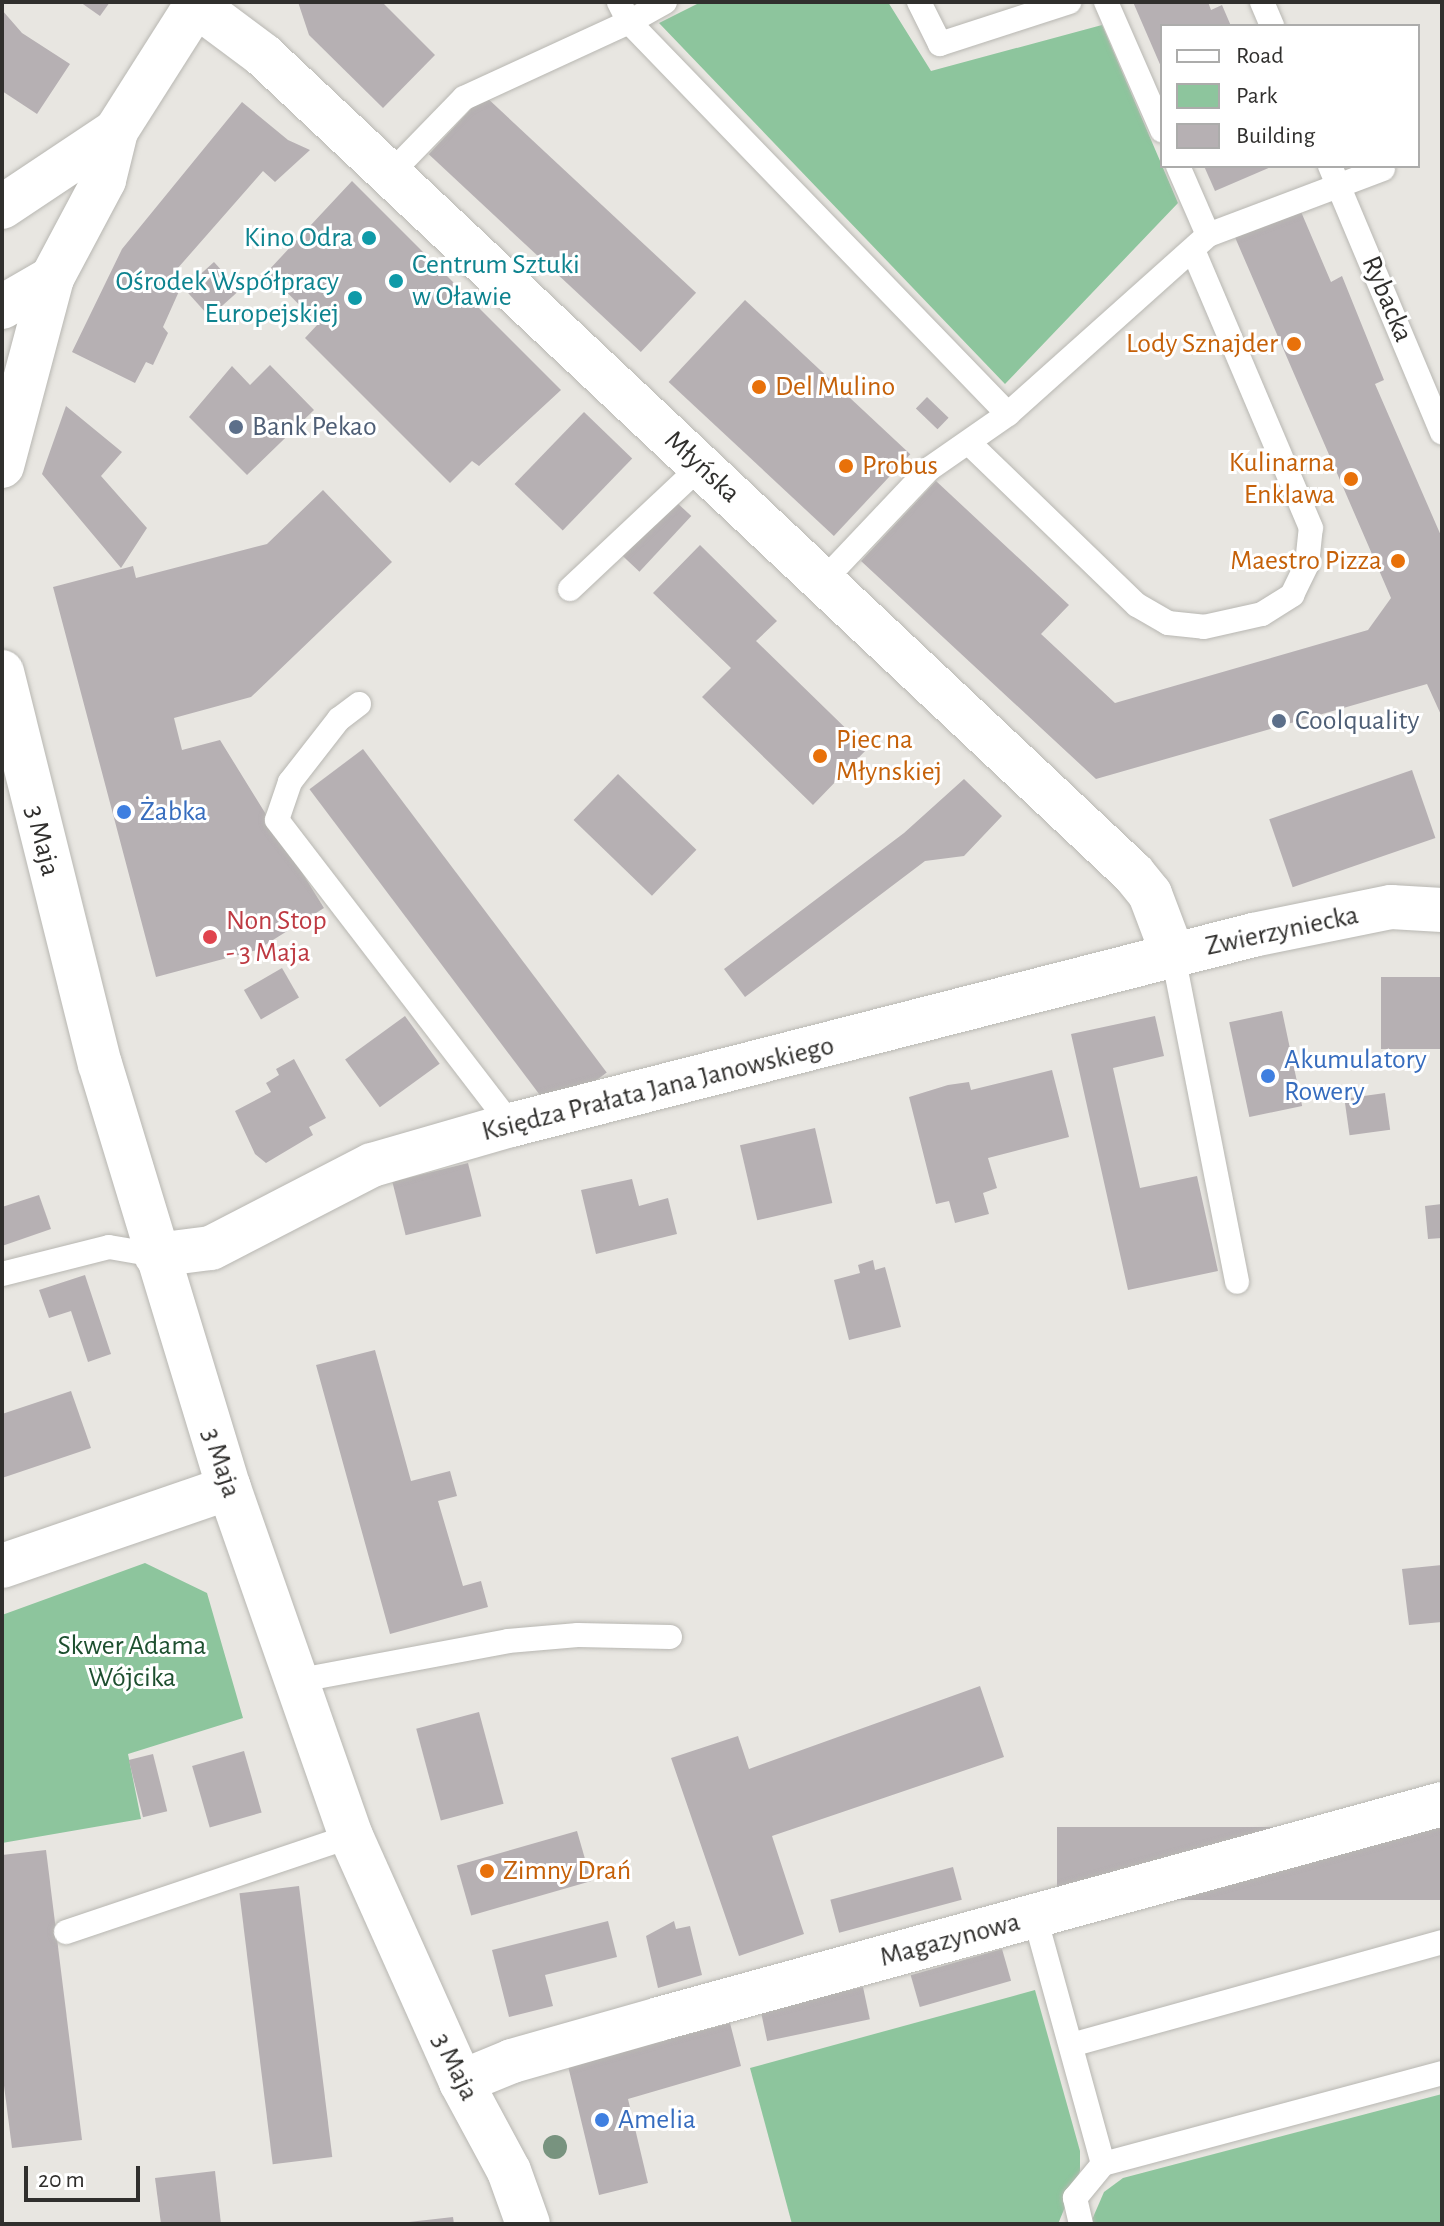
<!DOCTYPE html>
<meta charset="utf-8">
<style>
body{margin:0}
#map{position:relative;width:1444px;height:2226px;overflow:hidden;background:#e8e6e1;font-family:"Alegreya Sans",sans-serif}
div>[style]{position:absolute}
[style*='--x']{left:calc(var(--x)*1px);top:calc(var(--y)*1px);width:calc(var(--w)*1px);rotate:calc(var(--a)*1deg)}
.green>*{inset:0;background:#8dc59d}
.building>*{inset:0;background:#b6b0b3;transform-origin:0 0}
.roads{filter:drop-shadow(0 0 2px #b8b7b2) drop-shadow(0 0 2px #b8b7b2)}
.lane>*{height:24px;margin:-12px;padding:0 12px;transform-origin:12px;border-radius:12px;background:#fff}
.street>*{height:44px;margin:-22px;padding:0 22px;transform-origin:22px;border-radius:22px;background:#fff}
.secondary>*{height:44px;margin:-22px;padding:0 22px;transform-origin:22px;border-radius:22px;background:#fff}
.trees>*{width:24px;height:24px;margin:-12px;border-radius:50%;background:#78937f}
.dots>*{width:22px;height:22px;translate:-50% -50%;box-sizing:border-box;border:4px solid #fff;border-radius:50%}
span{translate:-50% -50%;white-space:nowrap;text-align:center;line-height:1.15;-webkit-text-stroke:6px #fff;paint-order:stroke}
.culture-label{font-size:28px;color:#0d838f}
.right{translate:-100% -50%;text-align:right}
.left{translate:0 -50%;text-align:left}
.street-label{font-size:28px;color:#302f2d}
.food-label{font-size:28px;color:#c56008}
.service-label{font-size:28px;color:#4e5e75}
.shop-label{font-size:28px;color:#366cbe}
.health-label{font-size:28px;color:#be3a42}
.park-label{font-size:28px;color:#1d4f2f}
.frame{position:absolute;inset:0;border:4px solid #302f2d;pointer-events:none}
.legend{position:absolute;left:1160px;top:24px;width:260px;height:144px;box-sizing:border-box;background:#fff;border:2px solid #acacab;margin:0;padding:10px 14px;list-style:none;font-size:24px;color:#302f2d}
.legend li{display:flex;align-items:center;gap:16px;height:40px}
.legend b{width:40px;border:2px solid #acacab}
.scale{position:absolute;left:24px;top:2166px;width:116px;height:36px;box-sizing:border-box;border:4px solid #302f2d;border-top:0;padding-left:10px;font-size:24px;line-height:28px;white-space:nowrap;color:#302f2d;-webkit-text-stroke:6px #fff;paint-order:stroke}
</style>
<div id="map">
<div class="green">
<i style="clip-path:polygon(701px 2px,888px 2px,931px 71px,1102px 25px,1178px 203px,1005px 384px,659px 23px)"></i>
<i style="clip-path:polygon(145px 1563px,207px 1593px,243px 1718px,128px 1754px,141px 1819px,2px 1843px,2px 1615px)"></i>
<i style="clip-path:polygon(1035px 1990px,1080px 2151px,1080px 2171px,1058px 2224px,792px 2224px,750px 2068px)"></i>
<i style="clip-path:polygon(1442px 2094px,1442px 2224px,1091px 2222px,1104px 2192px,1123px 2178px)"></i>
</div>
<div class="building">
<i style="clip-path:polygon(80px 2px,110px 2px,100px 16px)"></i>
<i style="clip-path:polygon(298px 2px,382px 2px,435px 55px,383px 108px,309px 35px)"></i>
<i style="clip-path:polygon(1133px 2px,1208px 2px,1211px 10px,1222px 5px,1231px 26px,1162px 26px,1162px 69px)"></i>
<i style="clip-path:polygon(2px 10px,22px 33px,70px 64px,37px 114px,2px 91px)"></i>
<i style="left:484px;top:95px;width:290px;height:81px;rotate:43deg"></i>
<i style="clip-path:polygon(242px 102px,288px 140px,310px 150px,275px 182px,263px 171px,170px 277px,180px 289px,163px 327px,168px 333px,153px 365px,146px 362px,135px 383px,72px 352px,122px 249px)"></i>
<i style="clip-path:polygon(1204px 166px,1273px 166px,1215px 191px)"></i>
<i style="clip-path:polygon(352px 181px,561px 390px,479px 466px,472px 461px,450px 483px,305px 338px,318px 324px,267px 272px)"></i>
<i style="clip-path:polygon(1299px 207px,1331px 282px,1342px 276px,1384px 380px,1375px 384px,1442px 538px,1442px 717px,1427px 684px,1096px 779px,861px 561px,936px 481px,1069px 605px,1041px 634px,1115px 703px,1368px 630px,1391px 598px,1234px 235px)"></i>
<i style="left:214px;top:262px;width:38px;height:40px;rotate:48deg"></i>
<i style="left:745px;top:300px;width:226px;height:112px;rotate:43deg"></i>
<i style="clip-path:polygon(270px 365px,314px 410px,247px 475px,189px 417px,232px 366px,250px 385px)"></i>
<i style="left:927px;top:397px;width:30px;height:16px;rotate:44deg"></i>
<i style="clip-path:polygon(66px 406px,122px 452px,101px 476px,147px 528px,121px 568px,42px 474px)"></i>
<i style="left:584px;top:412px;width:67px;height:100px;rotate:44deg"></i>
<i style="clip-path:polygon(323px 490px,392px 562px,251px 697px,174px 718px,182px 750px,220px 740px,324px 908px,257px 950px,156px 977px,53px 587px,133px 566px,136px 578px,267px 544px)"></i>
<i style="left:673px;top:499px;width:25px;height:76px;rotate:43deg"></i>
<i style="clip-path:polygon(700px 545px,777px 621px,756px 641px,867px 749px,813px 805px,702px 697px,731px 668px,653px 593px)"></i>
<i style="left:363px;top:749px;width:405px;height:67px;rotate:53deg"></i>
<i style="left:1412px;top:770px;width:72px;height:151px;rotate:71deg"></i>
<i style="left:618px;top:774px;width:109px;height:64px;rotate:44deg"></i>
<i style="clip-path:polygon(964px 779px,1002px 816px,964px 856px,925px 861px,745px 997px,724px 969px,904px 833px)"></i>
<i style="left:282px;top:968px;width:34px;height:44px;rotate:60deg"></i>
<i style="left:1442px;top:977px;width:72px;height:61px;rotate:90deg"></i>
<i style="left:1282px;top:1011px;width:97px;height:54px;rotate:78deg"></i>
<i style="left:405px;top:1016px;width:59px;height:74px;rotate:54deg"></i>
<i style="clip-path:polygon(1155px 1016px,1164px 1056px,1113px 1068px,1140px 1188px,1197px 1176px,1218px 1271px,1128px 1290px,1071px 1034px)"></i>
<i style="clip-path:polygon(294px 1059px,326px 1118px,309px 1127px,313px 1135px,266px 1163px,255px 1154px,235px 1111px,271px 1092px,266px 1083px,279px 1075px,276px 1069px)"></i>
<i style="clip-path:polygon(1052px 1070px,1069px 1137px,988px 1158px,997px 1188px,983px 1193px,989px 1214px,955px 1223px,949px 1201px,936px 1204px,909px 1097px,948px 1085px,969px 1082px,971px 1090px)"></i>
<i style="left:1385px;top:1093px;width:37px;height:41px;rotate:82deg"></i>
<i style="left:815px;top:1128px;width:77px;height:77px;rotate:77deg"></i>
<i style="left:468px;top:1163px;width:55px;height:78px;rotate:76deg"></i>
<i style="clip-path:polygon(632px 1179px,639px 1206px,668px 1198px,677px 1234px,596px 1254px,581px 1190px)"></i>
<i style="clip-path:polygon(39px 1195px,51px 1229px,2px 1246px,2px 1207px)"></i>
<i style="clip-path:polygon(1442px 1204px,1442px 1238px,1428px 1239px,1425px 1206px)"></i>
<i style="clip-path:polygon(873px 1260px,875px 1270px,885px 1267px,901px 1327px,849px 1340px,834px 1280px,860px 1273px,858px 1265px)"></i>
<i style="clip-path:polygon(85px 1275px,111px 1354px,88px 1362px,71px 1311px,49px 1318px,39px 1290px)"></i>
<i style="clip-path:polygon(375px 1350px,411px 1481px,450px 1471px,457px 1496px,438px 1501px,463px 1586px,481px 1581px,488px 1607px,390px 1634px,316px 1365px)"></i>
<i style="clip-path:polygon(71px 1391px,91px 1448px,2px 1478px,2px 1414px)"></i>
<i style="clip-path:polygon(1442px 1565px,1442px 1622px,1409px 1625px,1402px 1569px)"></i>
<i style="clip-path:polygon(980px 1686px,1004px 1757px,772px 1836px,804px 1934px,739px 1956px,671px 1758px,738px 1736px,749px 1769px)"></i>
<i style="left:479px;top:1712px;width:95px;height:65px;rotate:75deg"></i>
<i style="left:244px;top:1751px;width:64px;height:54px;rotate:74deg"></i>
<i style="left:153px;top:1754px;width:59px;height:25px;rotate:76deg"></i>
<i style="left:1442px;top:1827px;width:73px;height:385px;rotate:90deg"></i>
<i style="left:577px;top:1831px;width:52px;height:125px;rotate:74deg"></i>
<i style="clip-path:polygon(46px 1850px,82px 2140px,12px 2148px,2px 2070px,2px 1855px)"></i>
<i style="left:953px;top:1867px;width:34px;height:127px;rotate:75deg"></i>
<i style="left:299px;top:1886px;width:273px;height:60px;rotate:83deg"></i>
<i style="clip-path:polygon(608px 1921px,617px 1957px,545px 1975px,553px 2006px,509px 2017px,492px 1950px)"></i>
<i style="clip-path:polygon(674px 1921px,676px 1929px,690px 1926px,702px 1975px,658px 1988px,646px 1936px)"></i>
<i style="left:1002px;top:1949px;width:33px;height:95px;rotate:74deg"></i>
<i style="left:863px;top:1987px;width:33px;height:105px;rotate:78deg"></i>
<i style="clip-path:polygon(730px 2023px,741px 2066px,628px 2099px,648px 2183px,599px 2195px,568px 2066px)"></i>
<i style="clip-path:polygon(215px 2171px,221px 2224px,161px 2224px,155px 2178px)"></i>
<i style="clip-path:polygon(453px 2217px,454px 2224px,409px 2224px,409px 2222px)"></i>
</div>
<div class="roads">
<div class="lane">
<i style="--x:665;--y:2;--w:41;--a:150.9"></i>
<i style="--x:629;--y:22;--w:545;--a:45.97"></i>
<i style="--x:919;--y:2;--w:47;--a:63.4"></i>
<i style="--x:940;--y:44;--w:136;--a:-18"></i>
<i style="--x:1106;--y:2;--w:140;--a:66.4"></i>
<i style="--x:1262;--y:2;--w:26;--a:67"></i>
<i style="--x:1178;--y:166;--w:75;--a:66.5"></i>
<i style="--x:1330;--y:166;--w:289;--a:67.2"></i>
<i style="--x:390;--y:174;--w:106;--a:-45.8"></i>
<i style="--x:464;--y:98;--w:182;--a:-24.7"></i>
<i style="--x:629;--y:22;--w:22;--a:-117"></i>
<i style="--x:970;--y:444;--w:232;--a:44"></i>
<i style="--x:1137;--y:605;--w:36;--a:30"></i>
<i style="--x:1168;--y:623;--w:36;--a:6"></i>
<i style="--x:1204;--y:627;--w:59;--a:-12.6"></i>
<i style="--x:1262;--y:614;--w:36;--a:-32"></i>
<i style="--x:1292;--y:595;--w:34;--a:-64"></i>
<i style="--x:1307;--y:564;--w:36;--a:-84"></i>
<i style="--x:1311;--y:528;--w:302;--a:-113"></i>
<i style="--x:823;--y:581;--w:154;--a:-46.6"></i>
<i style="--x:929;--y:469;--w:96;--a:-34.8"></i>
<i style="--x:1008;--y:414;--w:268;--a:-41.8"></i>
<i style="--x:1208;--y:235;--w:187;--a:-20.7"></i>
<i style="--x:570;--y:589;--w:180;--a:-43.2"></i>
<i style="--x:359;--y:704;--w:25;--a:143"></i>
<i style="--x:339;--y:719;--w:80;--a:127.9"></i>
<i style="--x:290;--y:782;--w:40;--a:108.9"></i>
<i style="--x:277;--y:820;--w:384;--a:52.5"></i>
<i style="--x:1173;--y:955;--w:333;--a:78.9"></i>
<i style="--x:2;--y:1274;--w:110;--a:-14.2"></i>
<i style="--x:109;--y:1247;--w:48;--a:9.7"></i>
<i style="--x:295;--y:1681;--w:217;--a:-10.6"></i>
<i style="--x:508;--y:1641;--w:70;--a:-4.9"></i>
<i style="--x:578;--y:1635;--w:92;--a:1.2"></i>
<i style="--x:1035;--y:1917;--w:256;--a:74.6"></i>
<i style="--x:66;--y:1932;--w:301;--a:-18.6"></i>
<i style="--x:1071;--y:2045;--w:385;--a:-15.5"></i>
<i style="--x:1081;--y:2224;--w:27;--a:-103"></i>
<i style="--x:1075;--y:2198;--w:44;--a:-50.5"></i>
<i style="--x:1103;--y:2164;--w:351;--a:-15"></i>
</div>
<div class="street">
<i style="--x:461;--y:2082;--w:55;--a:-22.4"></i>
<i style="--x:512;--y:2061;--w:153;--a:-15.9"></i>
<i style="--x:659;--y:2019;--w:812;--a:-15.35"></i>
</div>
<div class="secondary">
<i style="--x:196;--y:5;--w:84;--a:36.7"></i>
<i style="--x:263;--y:55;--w:1194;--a:43.24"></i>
<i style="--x:1133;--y:873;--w:27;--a:51"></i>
<i style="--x:1150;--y:894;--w:65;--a:69.3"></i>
<i style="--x:2;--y:207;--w:137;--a:-33.7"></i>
<i style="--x:116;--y:131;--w:153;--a:-57.6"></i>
<i style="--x:2;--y:307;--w:58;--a:-30.1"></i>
<i style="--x:2;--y:466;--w:195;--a:-75.1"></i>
<i style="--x:52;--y:278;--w:111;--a:-62"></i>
<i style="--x:104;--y:180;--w:50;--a:-76.2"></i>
<i style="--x:2;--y:672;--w:404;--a:76"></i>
<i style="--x:100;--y:1064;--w:443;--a:73.1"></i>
<i style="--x:229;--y:1488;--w:369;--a:70.7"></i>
<i style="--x:351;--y:1836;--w:269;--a:65.9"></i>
<i style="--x:461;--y:2082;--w:101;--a:61.7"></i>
<i style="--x:509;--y:2171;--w:56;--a:70.3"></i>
<i style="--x:156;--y:1255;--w:55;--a:-7.3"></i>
<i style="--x:211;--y:1248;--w:181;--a:-27.3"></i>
<i style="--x:372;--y:1165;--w:145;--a:-16.1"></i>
<i style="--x:511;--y:1125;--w:766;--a:-14.36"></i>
<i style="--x:1253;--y:935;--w:141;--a:-11.5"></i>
<i style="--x:1391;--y:907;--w:51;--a:3.4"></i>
<i style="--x:2;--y:1566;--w:240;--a:-19"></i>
</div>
</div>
<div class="trees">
<i style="left:555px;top:2147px"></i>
</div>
<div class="dots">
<i style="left:369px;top:238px;background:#0f9aa8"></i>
<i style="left:396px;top:281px;background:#0f9aa8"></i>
<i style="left:355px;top:298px;background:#0f9aa8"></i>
<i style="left:1294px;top:344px;background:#e8710a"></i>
<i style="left:759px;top:387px;background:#e8710a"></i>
<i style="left:236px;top:427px;background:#5c6f8a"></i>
<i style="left:846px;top:466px;background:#e8710a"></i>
<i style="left:1351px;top:479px;background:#e8710a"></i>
<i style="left:1398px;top:561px;background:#e8710a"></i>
<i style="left:1279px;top:721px;background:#5c6f8a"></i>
<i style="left:820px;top:756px;background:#e8710a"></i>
<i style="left:124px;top:812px;background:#3f7fe0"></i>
<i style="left:210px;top:937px;background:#e0444e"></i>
<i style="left:1268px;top:1076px;background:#3f7fe0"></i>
<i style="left:487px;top:1871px;background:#e8710a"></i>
<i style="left:602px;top:2120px;background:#3f7fe0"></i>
</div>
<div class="culture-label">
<span class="right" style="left:353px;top:238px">Kino Odra</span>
<span class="left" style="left:412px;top:281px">Centrum Sztuki<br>w Oławie</span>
<span class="right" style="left:339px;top:298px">Ośrodek Współpracy<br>Europejskiej</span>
</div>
<div class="street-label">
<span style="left:1387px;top:299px;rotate:67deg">Rybacka</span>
<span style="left:702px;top:467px;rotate:43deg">Młyńska</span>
<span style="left:42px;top:841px;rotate:76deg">3 Maja</span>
<span style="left:1282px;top:931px;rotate:-12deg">Zwierzyniecka</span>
<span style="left:658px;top:1089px;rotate:-14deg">Księdza Prałata Jana Janowskiego</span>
<span style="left:221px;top:1463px;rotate:72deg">3 Maja</span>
<span style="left:950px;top:1940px;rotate:-15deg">Magazynowa</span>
<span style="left:455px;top:2067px;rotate:64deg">3 Maja</span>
</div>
<div class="food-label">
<span class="right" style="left:1278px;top:344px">Lody Sznajder</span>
<span class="left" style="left:775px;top:387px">Del Mulino</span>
<span class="right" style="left:1335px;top:479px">Kulinarna<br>Enklawa</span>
<span class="left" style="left:862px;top:466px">Probus</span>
<span class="right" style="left:1382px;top:561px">Maestro Pizza</span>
<span class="left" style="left:836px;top:756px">Piec na<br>Młynskiej</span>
<span class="left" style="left:503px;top:1871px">Zimny Drań</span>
</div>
<div class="service-label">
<span class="left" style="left:252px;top:427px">Bank Pekao</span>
<span class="left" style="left:1295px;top:721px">Coolquality</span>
</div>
<div class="shop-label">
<span class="left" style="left:140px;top:812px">Żabka</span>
<span class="left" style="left:1284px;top:1076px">Akumulatory<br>Rowery</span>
<span class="left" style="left:618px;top:2120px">Amelia</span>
</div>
<div class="health-label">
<span class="left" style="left:226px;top:937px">Non Stop<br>- 3 Maja</span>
</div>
<div class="park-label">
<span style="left:132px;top:1662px">Skwer Adama<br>Wójcika</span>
</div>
<div class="frame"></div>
<ul class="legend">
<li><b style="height:10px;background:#fff"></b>Road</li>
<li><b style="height:22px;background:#8dc59d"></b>Park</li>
<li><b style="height:22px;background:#b6b0b3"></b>Building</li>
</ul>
<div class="scale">20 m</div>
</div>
